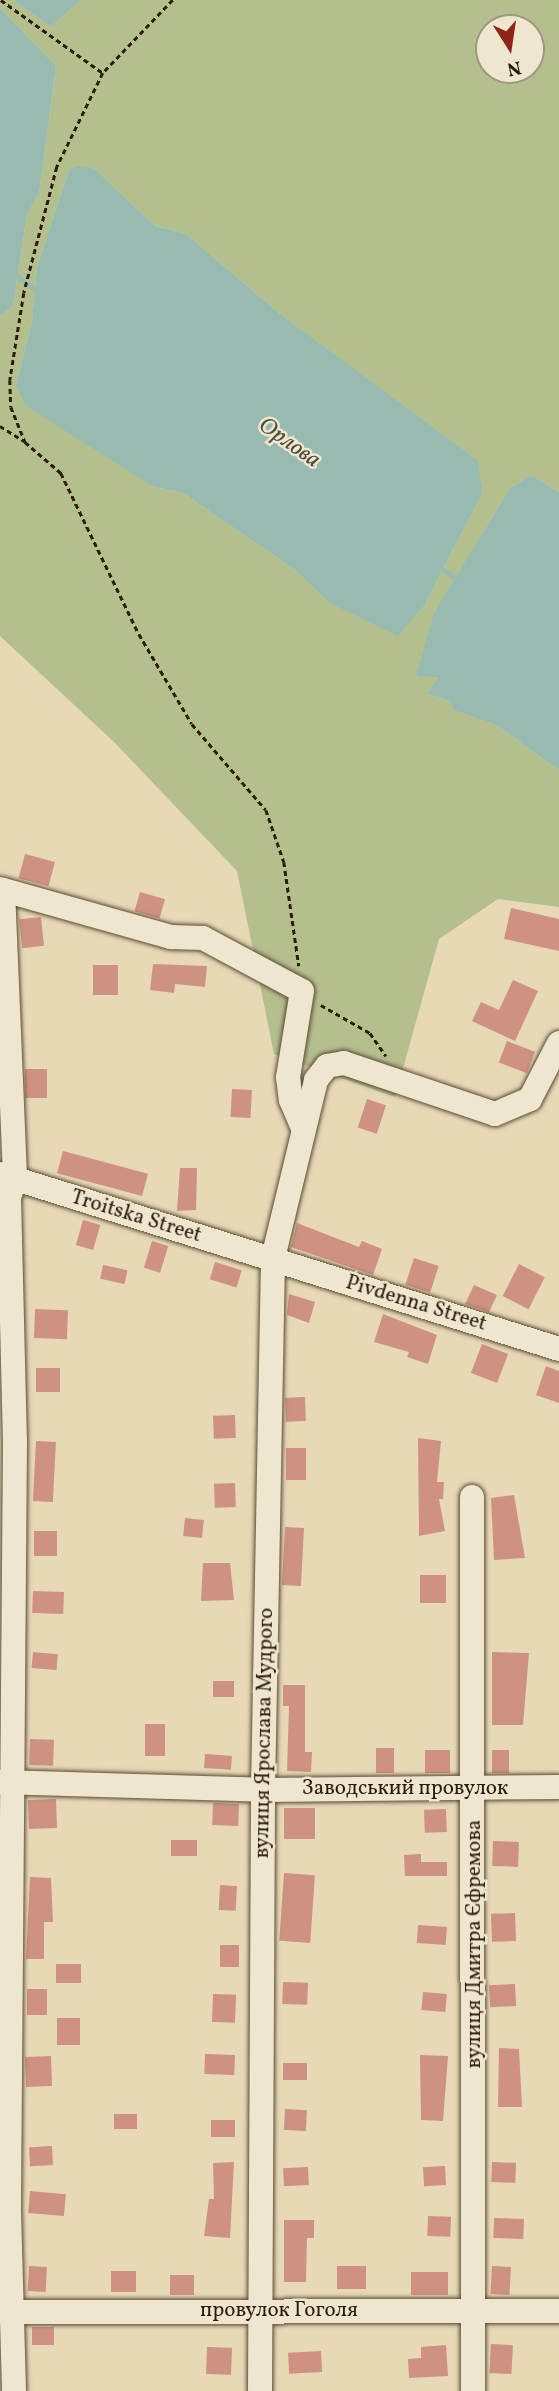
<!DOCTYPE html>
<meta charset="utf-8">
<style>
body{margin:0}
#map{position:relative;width:559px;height:2391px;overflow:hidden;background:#e7d9b6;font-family:Vollkorn,serif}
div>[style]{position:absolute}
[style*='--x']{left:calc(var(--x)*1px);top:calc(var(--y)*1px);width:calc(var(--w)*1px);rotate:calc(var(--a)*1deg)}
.green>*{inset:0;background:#b4bf8e}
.water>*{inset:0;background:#97bab1}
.stream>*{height:5px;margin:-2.5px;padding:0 2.5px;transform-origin:2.5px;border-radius:2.5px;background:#97bab1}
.building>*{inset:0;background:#cf9282;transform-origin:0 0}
.path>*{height:2.5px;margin-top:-1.25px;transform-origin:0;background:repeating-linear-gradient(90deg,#2e1c08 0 5px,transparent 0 8.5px)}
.roads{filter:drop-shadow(0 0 2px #5c4b34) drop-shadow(0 0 2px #5c4b34)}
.minor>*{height:24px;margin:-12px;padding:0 12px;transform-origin:12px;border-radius:12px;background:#efe6d0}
span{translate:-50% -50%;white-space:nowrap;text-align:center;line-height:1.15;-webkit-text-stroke:5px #efe6d0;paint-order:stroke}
.street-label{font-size:21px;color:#2e1c08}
.water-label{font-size:23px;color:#4e4b3b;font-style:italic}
.north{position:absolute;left:475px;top:14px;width:70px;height:70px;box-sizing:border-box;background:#efe6d0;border:2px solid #a29580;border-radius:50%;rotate:168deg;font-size:19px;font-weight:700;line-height:28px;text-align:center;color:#2e1c08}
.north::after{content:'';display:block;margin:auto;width:24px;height:32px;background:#8f2418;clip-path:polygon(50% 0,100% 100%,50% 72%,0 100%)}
</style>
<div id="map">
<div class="green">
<i style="clip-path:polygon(evenodd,0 0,13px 0,51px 25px,81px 0,559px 0,559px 492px,531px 475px,510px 488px,484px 531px,416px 676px,440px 676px,427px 694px,450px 701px,455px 710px,496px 725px,559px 770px,559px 907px,498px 899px,439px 939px,395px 1097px,274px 1054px,237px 871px,114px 742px,0 636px,0 316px,13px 306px,27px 214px,39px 192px,56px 66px,0 8px,0 0,489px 28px,531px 28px,531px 70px,489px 70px,489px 28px,0 0,95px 169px,155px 226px,186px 234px,279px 313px,478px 462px,483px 492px,425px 604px,328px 602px,295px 570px,183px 493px,154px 487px,16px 385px,32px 321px,37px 267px,69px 170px,95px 169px)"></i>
</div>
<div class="water">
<i style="clip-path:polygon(13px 0,81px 0,51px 26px)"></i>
<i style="clip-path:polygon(0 8px,56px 66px,39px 193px,27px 214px,13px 306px,0 316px)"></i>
<i style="clip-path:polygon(78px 166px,95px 169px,155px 226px,186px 234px,279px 313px,478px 461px,483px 492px,425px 604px,398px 636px,328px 602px,295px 570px,183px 493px,154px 487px,26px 406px,16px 385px,32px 321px,37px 267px,69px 170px)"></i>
<i style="clip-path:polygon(531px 475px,559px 492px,559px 770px,496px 725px,454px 710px,450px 701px,427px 694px,439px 677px,416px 676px,434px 613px,510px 488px)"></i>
</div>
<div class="stream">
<i style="--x:14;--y:274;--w:32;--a:36"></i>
<i style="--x:438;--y:566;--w:28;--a:35"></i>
</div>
<div class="building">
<i style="left:25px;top:854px;width:31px;height:25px;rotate:15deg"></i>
<i style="left:140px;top:892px;width:26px;height:20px;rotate:16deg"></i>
<i style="clip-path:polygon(511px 908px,559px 919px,559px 951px,504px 939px)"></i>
<i style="left:41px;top:917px;width:29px;height:22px;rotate:84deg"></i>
<i style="clip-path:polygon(153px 964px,207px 966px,205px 987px,175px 984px,174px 993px,150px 990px)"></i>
<i style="left:93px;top:965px;width:25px;height:30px"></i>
<i style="clip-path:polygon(513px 980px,538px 991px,515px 1041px,472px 1021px,481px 1002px,499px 1010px)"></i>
<i style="left:507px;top:1041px;width:30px;height:23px;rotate:21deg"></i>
<i style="left:25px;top:1069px;width:22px;height:29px"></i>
<i style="left:232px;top:1089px;width:20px;height:28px;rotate:3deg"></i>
<i style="left:367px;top:1099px;width:20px;height:30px;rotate:18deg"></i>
<i style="left:63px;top:1151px;width:88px;height:23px;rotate:15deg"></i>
<i style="clip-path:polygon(180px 1168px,197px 1168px,196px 1210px,177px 1211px)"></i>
<i style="left:83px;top:1220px;width:18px;height:26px;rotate:16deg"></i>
<i style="clip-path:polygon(297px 1223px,359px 1247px,362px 1241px,382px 1249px,373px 1275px,291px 1247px)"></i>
<i style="left:152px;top:1241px;width:17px;height:28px;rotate:17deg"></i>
<i style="left:414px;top:1258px;width:26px;height:28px;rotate:18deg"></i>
<i style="left:215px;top:1262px;width:28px;height:18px;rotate:17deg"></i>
<i style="left:519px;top:1264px;width:29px;height:36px;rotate:27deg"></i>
<i style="left:103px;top:1265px;width:25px;height:14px;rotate:12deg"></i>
<i style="clip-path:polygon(474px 1285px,497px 1295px,489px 1312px,465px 1304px)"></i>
<i style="clip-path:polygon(289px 1294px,315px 1302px,309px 1323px,287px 1315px)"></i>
<i style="left:35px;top:1309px;width:33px;height:29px;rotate:2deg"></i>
<i style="clip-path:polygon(383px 1314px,437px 1335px,428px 1364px,407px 1357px,409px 1352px,374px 1342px)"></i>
<i style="left:482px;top:1344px;width:28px;height:31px;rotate:21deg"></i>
<i style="clip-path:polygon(546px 1366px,559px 1371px,559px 1403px,536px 1395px)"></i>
<i style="left:36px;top:1368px;width:24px;height:24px"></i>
<i style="left:305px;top:1397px;width:24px;height:20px;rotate:88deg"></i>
<i style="left:235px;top:1415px;width:23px;height:22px;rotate:88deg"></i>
<i style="clip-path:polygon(418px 1438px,441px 1441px,437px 1482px,444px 1482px,443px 1499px,439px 1499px,445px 1531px,419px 1536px)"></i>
<i style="left:36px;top:1441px;width:20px;height:60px;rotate:3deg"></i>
<i style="left:286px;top:1448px;width:20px;height:32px"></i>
<i style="left:235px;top:1483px;width:24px;height:21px;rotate:88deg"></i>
<i style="clip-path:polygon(514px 1495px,525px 1558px,494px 1560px,491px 1498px)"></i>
<i style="left:185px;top:1518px;width:19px;height:18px;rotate:6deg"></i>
<i style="left:304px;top:1528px;width:58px;height:19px;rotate:93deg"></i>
<i style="left:34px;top:1531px;width:23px;height:25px"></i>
<i style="clip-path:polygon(203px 1563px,230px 1563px,234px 1600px,201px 1601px)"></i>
<i style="left:420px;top:1575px;width:26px;height:28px"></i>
<i style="left:33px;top:1591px;width:31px;height:22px;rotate:2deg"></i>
<i style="left:33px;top:1652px;width:25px;height:16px;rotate:5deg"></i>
<i style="clip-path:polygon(492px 1652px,529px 1653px,523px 1725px,492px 1725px)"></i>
<i style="left:213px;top:1681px;width:21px;height:16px"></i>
<i style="clip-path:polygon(283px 1685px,305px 1685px,305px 1752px,312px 1752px,311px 1772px,287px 1771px,289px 1706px,283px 1706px)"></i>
<i style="left:145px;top:1724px;width:20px;height:32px"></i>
<i style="left:30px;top:1739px;width:24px;height:26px;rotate:2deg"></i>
<i style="left:376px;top:1748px;width:18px;height:25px"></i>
<i style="left:425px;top:1750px;width:25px;height:23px"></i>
<i style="left:492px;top:1750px;width:17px;height:23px"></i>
<i style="left:205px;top:1754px;width:27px;height:14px;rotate:4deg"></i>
<i style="left:56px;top:1799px;width:29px;height:28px;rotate:88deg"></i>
<i style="left:213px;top:1803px;width:26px;height:22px;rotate:2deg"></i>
<i style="left:284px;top:1808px;width:31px;height:31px"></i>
<i style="left:446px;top:1809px;width:23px;height:22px;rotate:88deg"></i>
<i style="left:197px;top:1840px;width:16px;height:26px;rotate:90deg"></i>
<i style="left:493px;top:1841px;width:26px;height:25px;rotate:2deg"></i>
<i style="clip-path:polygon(421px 1854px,421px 1862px,447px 1862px,447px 1876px,405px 1876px,404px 1855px)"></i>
<i style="left:284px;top:1873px;width:31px;height:68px;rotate:4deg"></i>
<i style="clip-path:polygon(30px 1877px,51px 1878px,53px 1922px,44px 1922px,44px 1959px,26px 1959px)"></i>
<i style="left:220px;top:1885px;width:17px;height:25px;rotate:3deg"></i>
<i style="left:515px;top:1913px;width:28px;height:24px;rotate:88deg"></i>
<i style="left:418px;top:1925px;width:29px;height:18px;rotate:4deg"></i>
<i style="left:220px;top:1945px;width:19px;height:22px"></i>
<i style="left:56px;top:1964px;width:25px;height:19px"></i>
<i style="left:283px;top:1982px;width:25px;height:22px;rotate:2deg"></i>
<i style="left:515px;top:1984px;width:22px;height:26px;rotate:87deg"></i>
<i style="left:27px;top:1989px;width:20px;height:26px"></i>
<i style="left:423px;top:1992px;width:24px;height:18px;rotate:5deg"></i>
<i style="left:213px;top:1994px;width:23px;height:28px;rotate:2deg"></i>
<i style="left:57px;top:2018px;width:23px;height:27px"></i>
<i style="clip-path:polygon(499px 2048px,519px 2049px,522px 2107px,498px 2107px)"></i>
<i style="left:205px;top:2054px;width:30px;height:20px;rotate:2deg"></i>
<i style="clip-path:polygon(420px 2055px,448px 2056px,443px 2121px,421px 2120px)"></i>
<i style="left:51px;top:2056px;width:30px;height:26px;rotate:88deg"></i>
<i style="left:283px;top:2063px;width:24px;height:17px"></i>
<i style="left:285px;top:2109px;width:22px;height:21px;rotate:3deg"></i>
<i style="left:114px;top:2114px;width:23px;height:15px"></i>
<i style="left:211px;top:2120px;width:24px;height:17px"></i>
<i style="left:52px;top:2146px;width:19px;height:23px;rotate:87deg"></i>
<i style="clip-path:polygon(234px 2162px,230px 2238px,204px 2236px,209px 2199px,214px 2199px,213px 2163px)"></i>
<i style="left:492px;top:2162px;width:24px;height:20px;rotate:2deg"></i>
<i style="left:445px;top:2166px;width:19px;height:22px;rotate:87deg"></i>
<i style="left:308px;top:2167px;width:18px;height:25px;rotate:87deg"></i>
<i style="left:30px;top:2191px;width:36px;height:22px;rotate:5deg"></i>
<i style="left:428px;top:2216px;width:23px;height:20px;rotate:2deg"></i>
<i style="left:494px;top:2218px;width:30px;height:20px;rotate:2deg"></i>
<i style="clip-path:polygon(284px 2220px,314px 2220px,314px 2238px,307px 2238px,306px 2282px,284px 2282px)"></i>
<i style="left:29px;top:2266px;width:18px;height:25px;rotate:3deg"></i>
<i style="left:337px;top:2266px;width:29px;height:23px"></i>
<i style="left:492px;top:2266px;width:19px;height:28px;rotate:3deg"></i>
<i style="left:136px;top:2271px;width:21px;height:25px;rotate:90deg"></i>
<i style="left:411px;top:2272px;width:37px;height:23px"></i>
<i style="left:170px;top:2275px;width:24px;height:20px"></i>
<i style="left:32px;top:2327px;width:22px;height:18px"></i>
<i style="left:491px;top:2344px;width:22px;height:29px;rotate:3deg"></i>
<i style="clip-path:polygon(446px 2345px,448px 2376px,409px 2378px,408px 2359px,421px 2358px,421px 2347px)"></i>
<i style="left:207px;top:2347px;width:25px;height:27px;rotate:2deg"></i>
<i style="left:321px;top:2351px;width:21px;height:33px;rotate:87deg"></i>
</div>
<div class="path">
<i style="--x:1;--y:0;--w:125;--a:35.6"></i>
<i style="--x:173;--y:0;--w:101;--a:133.8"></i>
<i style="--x:103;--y:73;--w:105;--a:116.1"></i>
<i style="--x:57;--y:167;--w:130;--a:104.7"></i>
<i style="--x:24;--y:293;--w:88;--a:99.1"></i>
<i style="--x:10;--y:380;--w:27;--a:88"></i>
<i style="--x:11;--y:407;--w:38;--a:68"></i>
<i style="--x:25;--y:442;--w:48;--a:40.7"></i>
<i style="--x:61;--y:473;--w:179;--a:64.2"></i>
<i style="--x:139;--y:634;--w:104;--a:59.5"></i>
<i style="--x:192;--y:724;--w:113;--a:49.3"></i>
<i style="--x:266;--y:810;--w:55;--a:70.9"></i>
<i style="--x:284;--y:862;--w:105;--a:81.8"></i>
<i style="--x:0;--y:426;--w:28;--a:32"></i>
<i style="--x:321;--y:1005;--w:56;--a:29.7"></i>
<i style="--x:370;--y:1033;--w:28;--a:55"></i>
</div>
<div class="roads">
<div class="minor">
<i style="--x:0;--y:889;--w:178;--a:15.7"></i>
<i style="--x:171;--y:937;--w:32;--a:2"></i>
<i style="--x:203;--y:938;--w:112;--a:28.2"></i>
<i style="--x:302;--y:991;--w:87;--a:99.2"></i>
<i style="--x:288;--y:1077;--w:23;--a:83"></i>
<i style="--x:291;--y:1100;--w:30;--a:67"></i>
<i style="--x:3;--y:890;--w:289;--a:87.6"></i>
<i style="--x:15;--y:1179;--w:20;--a:108"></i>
<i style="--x:9;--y:1198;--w:241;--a:88.6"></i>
<i style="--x:15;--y:1439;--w:772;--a:90.45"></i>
<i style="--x:9;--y:2211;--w:180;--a:88.4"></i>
<i style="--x:0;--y:1174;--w:586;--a:17.38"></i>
<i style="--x:472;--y:1497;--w:894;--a:89.94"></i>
<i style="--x:0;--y:1782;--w:263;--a:1.7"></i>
<i style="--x:263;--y:1790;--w:296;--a:-0.6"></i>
<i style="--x:0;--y:2312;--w:559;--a:-0.1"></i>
<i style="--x:260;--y:2391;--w:601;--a:-89.71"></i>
<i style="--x:263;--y:1790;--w:532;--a:-88.92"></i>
<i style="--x:273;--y:1258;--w:183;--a:-76.4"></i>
<i style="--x:316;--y:1080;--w:18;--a:-52"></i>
<i style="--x:327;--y:1066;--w:17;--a:-10"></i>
<i style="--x:344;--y:1063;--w:159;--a:18.7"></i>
<i style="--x:495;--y:1114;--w:38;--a:-23"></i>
<i style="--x:530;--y:1099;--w:63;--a:-62.6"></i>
</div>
</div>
<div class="street-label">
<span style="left:136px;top:1217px;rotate:17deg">Troitska Street</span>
<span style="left:416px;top:1304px;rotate:17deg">Pivdenna Street</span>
<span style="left:265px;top:1733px;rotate:-89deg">вулиця Ярослава Мудрого</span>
<span style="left:405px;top:1789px">Заводський провулок</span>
<span style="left:475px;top:1944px;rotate:-90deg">вулиця Дмитра Єфремова</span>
<span style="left:279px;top:2311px">провулок Гоголя</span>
</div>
<div class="water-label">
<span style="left:289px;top:443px;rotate:35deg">Орлова</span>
</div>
<div class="north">N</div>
</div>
